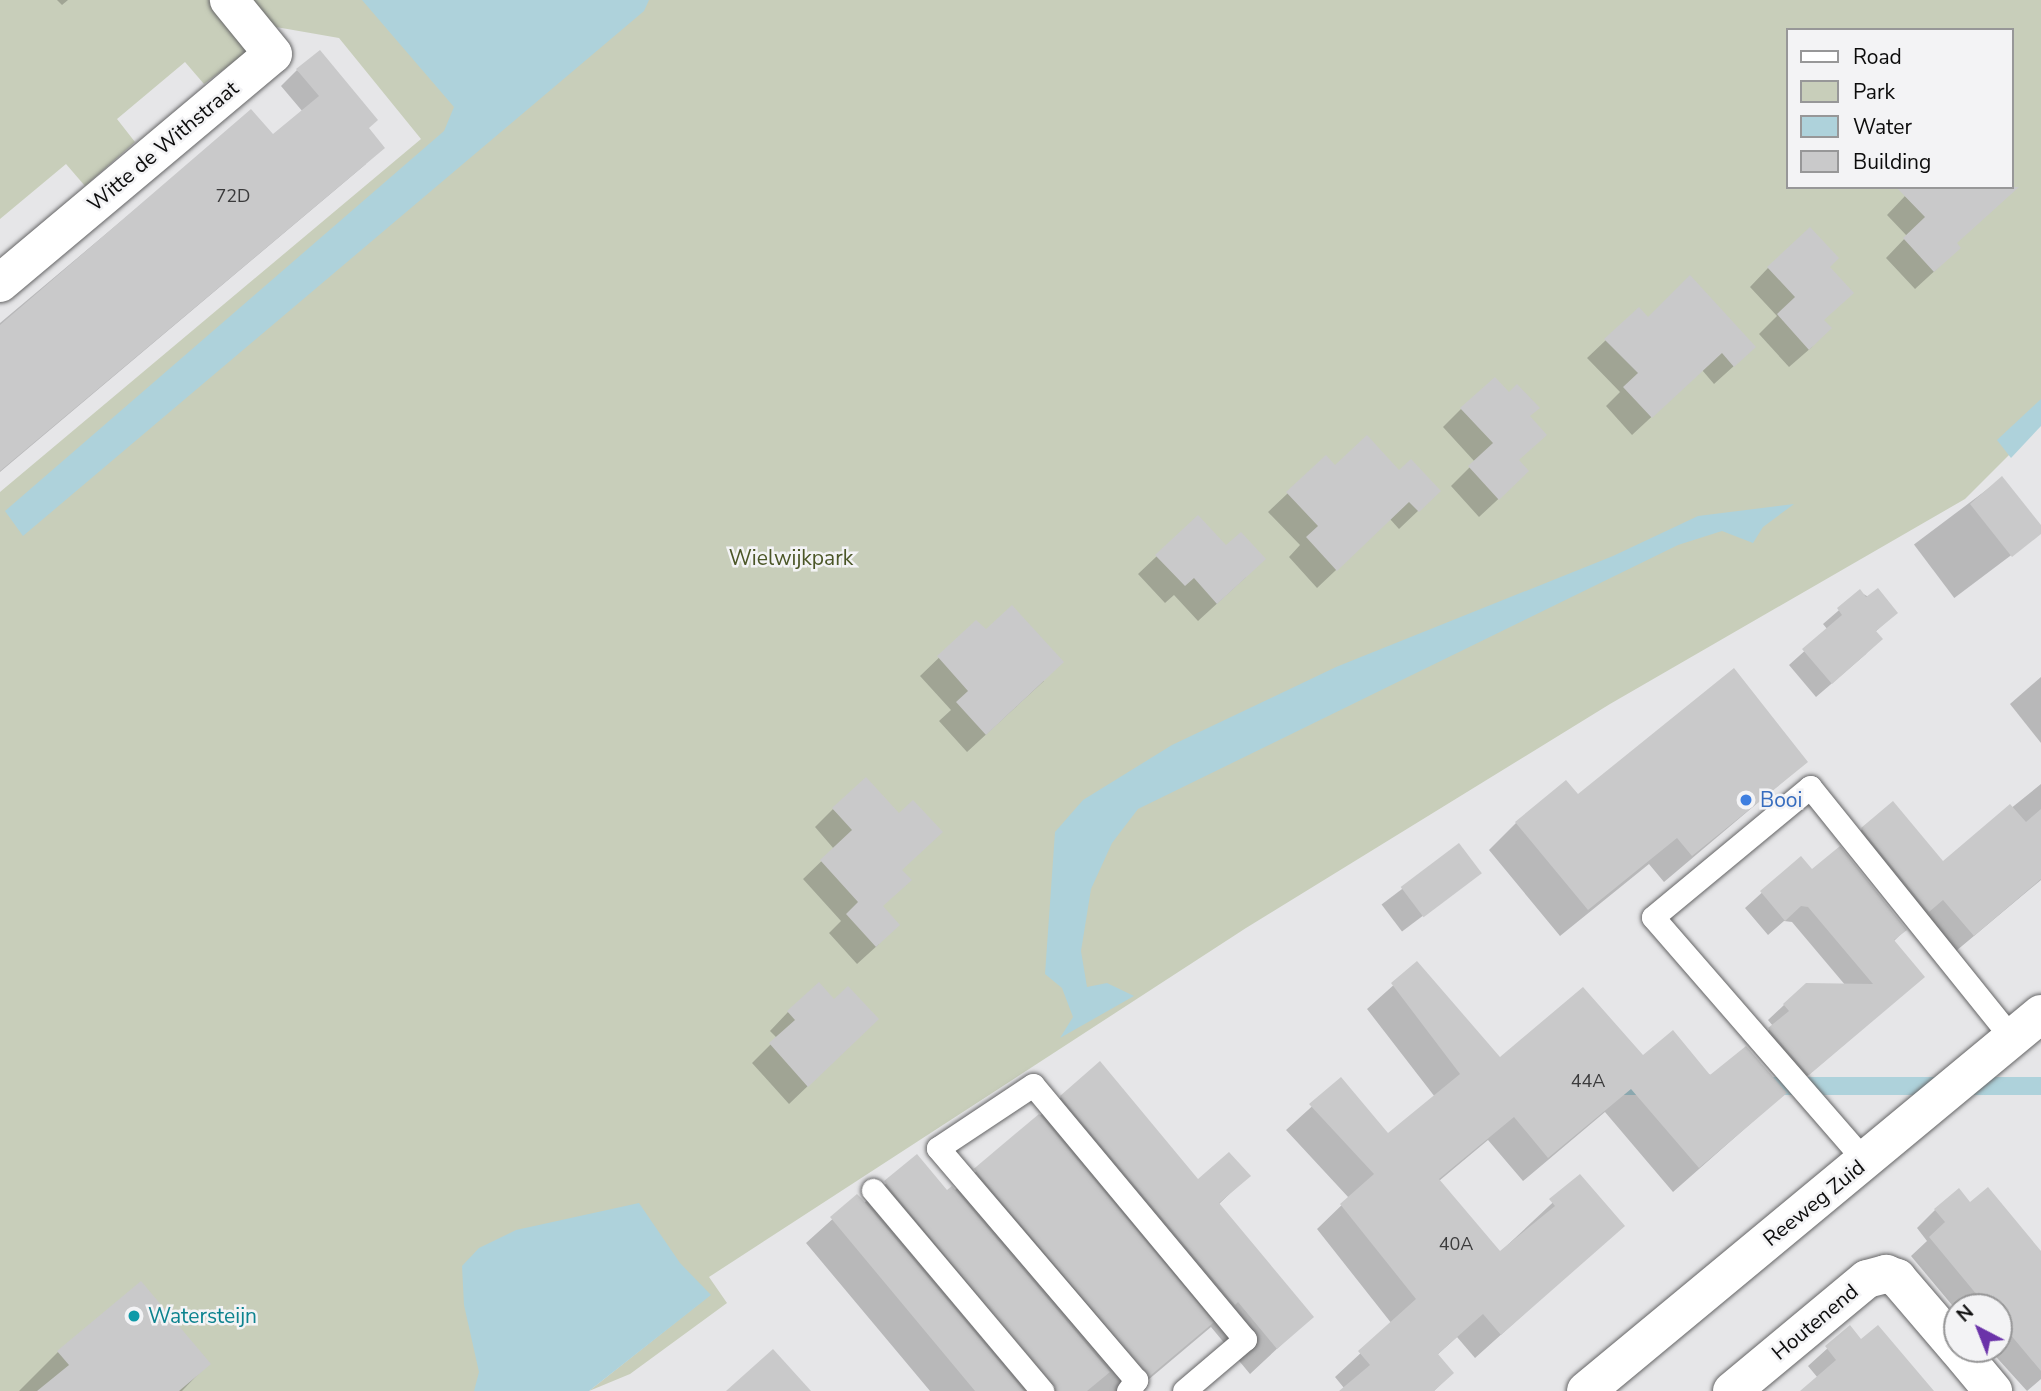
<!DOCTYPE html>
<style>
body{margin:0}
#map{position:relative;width:2041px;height:1391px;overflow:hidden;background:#e6e6e8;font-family:"Nunito Sans",sans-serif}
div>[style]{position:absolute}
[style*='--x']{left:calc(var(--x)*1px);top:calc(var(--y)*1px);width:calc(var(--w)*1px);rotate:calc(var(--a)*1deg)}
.green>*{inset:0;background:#c8ceba}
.water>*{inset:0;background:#aed2db;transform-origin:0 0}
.shadow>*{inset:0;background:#0003;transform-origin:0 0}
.building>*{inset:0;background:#c9c9ca;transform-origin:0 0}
.roads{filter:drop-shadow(0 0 2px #656566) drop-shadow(0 0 2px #656566)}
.lane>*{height:23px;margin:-11.5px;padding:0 11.5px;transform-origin:11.5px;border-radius:11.5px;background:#fff}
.street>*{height:38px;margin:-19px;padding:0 19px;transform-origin:19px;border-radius:19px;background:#fff}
.dots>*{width:19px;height:19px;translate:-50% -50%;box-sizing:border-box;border:4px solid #f3f3f5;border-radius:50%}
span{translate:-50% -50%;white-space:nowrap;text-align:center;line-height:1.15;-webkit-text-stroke:5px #f3f3f5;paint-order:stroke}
.number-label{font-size:18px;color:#3b3b3c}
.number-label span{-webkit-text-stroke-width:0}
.street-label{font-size:21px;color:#0c0c0c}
.park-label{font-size:21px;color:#4b5627}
.shop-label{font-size:21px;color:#366cbe}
.left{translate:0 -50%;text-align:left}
.culture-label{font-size:21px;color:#0d838f}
.legend{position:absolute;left:1786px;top:28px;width:228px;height:161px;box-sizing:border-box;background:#f3f3f5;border:2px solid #979798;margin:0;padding:9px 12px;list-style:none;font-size:21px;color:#0c0c0c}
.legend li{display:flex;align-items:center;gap:14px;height:35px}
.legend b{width:35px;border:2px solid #979798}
.north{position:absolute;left:1943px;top:1293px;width:70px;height:70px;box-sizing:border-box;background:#f3f3f5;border:2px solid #979798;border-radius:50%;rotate:318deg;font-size:19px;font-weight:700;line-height:28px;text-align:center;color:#0c0c0c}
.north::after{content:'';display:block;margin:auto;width:24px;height:32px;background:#6b33a9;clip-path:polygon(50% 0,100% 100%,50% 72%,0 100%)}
</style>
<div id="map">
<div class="green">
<i style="clip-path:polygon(0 0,217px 0,252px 41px,246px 53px,204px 84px,185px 62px,117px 119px,135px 142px,85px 186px,66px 164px,0 219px)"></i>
<i style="clip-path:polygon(evenodd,247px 0,2041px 0,2041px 423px,1965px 499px,1610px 704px,1246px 928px,709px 1277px,727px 1303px,630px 1374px,589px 1391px,710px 1295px,535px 1391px,0 1391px,0 492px,421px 139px,339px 38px,276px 27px,247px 0,1787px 30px,2011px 30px,2011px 187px,1787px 187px,1787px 30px)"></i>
</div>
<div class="water">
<i style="clip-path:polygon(362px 0,649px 0,644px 11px,23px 536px,5px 511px,444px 131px,454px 107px)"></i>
<i style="clip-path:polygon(2041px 399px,2041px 426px,2011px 458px,1997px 440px)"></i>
<i style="clip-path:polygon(1794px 504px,1763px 527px,1753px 543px,1722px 531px,1678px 545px,1138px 809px,1112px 843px,1091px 889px,1081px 951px,1087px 987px,1107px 983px,1134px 996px,1060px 1038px,1073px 1017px,1062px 988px,1045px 974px,1055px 832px,1083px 800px,1172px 745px,1336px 667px,1613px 556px,1698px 516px)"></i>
<i style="left:2041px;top:1077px;width:18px;height:489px;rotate:90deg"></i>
<i style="clip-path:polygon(639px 1203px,680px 1263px,711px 1295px,589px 1391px,474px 1391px,479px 1372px,464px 1305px,462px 1266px,479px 1248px,516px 1230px)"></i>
</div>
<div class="shadow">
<i style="clip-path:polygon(57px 0,68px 0,62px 5px)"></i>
<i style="clip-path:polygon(297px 70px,367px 129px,366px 164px,0 472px,0 323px,251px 112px,273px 137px,303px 112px,281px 86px)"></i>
<i style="clip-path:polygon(1905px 196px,1955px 244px,1940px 266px,1915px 289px,1886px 258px,1907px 236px,1887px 215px)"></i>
<i style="clip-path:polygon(1828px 267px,1823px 320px,1812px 347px,1789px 367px,1759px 334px,1777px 316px,1750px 287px,1768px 268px)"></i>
<i style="clip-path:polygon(1690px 277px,1735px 365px,1714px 384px,1702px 370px,1632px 435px,1606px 406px,1620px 392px,1587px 358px,1606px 340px,1648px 319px)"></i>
<i style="clip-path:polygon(1461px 409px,1528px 417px,1508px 490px,1479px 517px,1451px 486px,1475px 462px,1443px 427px)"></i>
<i style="clip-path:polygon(1367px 437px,1420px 509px,1399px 529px,1390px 519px,1317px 588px,1289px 557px,1300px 545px,1268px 512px,1326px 457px,1334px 467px)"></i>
<i style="left:2001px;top:479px;width:67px;height:109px;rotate:53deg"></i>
<i style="clip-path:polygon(1157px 556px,1246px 577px,1198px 621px,1174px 595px,1165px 603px,1138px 574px)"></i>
<i style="clip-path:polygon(1860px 592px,1896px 613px,1875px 632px,1866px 654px,1816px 697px,1789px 665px,1828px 630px,1823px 624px)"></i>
<i style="clip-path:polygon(976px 622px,1044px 681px,967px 752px,939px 721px,951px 710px,920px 676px)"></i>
<i style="clip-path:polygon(2041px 677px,2041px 743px,2010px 704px)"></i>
<i style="clip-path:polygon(1806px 762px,1664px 882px,1649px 864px,1560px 936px,1489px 850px,1516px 823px,1577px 796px)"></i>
<i style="clip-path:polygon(2041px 784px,2041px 880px,1956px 951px,1846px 846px,1862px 829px,1943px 863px)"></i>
<i style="clip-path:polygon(833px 809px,900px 871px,881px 907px,879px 944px,857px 964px,829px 933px,841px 921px,803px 879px,834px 849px,815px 827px)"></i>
<i style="left:1459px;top:846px;width:34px;height:97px;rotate:53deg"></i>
<i style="clip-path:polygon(1800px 858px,1812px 872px,1905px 930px,1893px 942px,1923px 977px,1792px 1089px,1754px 1045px,1773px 1026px,1768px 1020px,1784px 1005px,1846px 986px,1792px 922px,1784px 921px,1768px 935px,1745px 908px)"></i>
<i style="clip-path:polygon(1417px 964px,1499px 1059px,1642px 1058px,1785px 1093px,1673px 1192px,1605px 1112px,1523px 1181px,1488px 1140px,1439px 1181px,1499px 1253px,1580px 1177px,1622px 1226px,1475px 1358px,1457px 1337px,1437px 1355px,1452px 1373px,1434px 1391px,1340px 1391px,1344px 1388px,1335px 1377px,1392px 1324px,1317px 1229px,1349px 1198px,1286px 1130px,1341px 1080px,1388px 1135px,1435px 1097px,1367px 1009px)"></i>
<i style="clip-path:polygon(788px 1012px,858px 1038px,789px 1104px,752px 1063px,777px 1038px,770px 1031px)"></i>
<i style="clip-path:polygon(1061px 1097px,1198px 1181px,1248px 1176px,1218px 1205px,1311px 1317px,1250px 1374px,1211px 1327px,1135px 1391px,930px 1391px,806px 1243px,857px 1197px,863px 1204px,917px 1156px,947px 1193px,954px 1191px)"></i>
<i style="clip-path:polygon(1970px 1204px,2041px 1253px,2041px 1379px,2027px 1391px,1989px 1349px,1999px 1349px,1999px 1307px,1957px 1307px,1957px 1311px,1911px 1256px,1927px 1241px,1917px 1228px,1935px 1210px)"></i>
<i style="clip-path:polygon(1850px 1328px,1861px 1342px,1931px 1391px,1805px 1391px,1818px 1378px,1808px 1366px)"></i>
<i style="clip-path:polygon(58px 1352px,208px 1364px,182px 1391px,19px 1391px)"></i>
</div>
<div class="building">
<i style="clip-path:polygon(320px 50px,378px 120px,369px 128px,385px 148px,0 471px,0 325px,251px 109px,273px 134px,319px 96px,296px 69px)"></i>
<i style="clip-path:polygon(1896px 187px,2019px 187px,1957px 243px,1961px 248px,1934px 272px,1903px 238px,1925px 217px)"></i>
<i style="clip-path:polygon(1810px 227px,1839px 258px,1830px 267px,1854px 293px,1824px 320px,1832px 328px,1809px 350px,1777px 314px,1795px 297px,1767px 267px)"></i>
<i style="clip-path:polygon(1690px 275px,1756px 347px,1734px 367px,1722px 353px,1652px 418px,1623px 387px,1638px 373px,1604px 339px,1639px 307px,1648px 317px)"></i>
<i style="clip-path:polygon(1495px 377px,1509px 392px,1517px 384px,1540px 408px,1530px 416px,1547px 435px,1519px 460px,1529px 471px,1499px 500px,1468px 466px,1493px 443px,1460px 408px)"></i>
<i style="clip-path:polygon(1367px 435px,1399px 470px,1411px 459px,1441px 491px,1419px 512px,1409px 502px,1337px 571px,1306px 537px,1318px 526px,1286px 492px,1326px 455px,1335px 465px)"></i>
<i style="clip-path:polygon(2002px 476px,2041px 525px,2041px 534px,2012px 557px,1970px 504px)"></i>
<i style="clip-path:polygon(1198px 515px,1226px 545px,1241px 532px,1266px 559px,1217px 604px,1194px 578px,1185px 586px,1155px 555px)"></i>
<i style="clip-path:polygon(1878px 588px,1898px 613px,1876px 631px,1883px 639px,1832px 684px,1802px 649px,1842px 615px,1837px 608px,1860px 589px,1866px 597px)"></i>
<i style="clip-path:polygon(1012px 605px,1064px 662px,986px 735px,956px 702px,968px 691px,937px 656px,976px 620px,986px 629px)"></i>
<i style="clip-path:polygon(1734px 668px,1808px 762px,1692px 856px,1677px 838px,1588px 910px,1515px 822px,1566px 780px,1578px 794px)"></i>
<i style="clip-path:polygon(866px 777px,899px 813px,913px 800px,943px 832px,902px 870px,912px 880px,883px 906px,900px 925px,876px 947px,846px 914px,858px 902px,820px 860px,852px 830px,832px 808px)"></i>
<i style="clip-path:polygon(1893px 801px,1943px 861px,2010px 804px,2026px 822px,2041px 809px,2041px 879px,1974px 936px,1943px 900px,1929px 912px,1861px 828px)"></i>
<i style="left:1459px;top:843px;width:38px;height:73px;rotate:53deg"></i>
<i style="clip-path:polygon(1840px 846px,1907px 930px,1894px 940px,1925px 977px,1809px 1075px,1768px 1028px,1789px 1011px,1783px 1004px,1806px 983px,1873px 984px,1808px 907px,1801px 906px,1785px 921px,1760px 891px,1801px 856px,1812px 869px)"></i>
<i style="clip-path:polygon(1417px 961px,1500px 1057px,1583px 987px,1643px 1055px,1673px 1030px,1710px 1075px,1746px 1046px,1787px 1093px,1699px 1168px,1631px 1089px,1548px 1158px,1514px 1117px,1439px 1179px,1500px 1251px,1555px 1206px,1549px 1199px,1580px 1174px,1625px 1226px,1501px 1335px,1483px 1314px,1438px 1354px,1454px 1373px,1434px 1391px,1339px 1391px,1370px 1365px,1358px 1351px,1416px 1299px,1340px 1204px,1374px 1174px,1309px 1104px,1341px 1077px,1388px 1133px,1460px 1074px,1391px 983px)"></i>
<i style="clip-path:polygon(819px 982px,834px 999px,848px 986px,879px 1019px,808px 1087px,769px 1043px,795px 1020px,787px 1011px)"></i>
<i style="clip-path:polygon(1100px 1061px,1198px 1179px,1229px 1152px,1251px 1176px,1219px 1203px,1314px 1317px,1277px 1349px,1238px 1302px,1235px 1305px,1060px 1096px)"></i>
<i style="left:1039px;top:1114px;width:272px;height:85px;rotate:50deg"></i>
<i style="clip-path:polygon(917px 1154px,947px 1190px,952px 1186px,1110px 1372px,1087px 1391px,1056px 1391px,884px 1181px)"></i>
<i style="clip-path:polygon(1988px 1187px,2041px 1251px,2041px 1371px,1999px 1321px,1999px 1307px,1987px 1307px,1929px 1237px,1945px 1222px,1934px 1209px,1959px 1188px,1970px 1202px)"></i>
<i style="clip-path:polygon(857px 1194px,862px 1199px,1024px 1391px,975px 1391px,830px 1217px)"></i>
<i style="clip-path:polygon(141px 1281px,211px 1364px,179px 1391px,37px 1391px,69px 1365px,57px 1351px)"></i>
<i style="clip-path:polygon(1850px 1325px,1861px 1339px,1878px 1325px,1934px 1391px,1800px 1391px,1836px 1360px,1825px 1346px)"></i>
<i style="clip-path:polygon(773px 1349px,811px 1391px,726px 1391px)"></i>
</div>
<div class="roads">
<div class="lane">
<i style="--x:1865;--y:1161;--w:323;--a:-131"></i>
<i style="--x:1653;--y:917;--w:204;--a:-39.6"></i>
<i style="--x:1810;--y:787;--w:322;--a:51.2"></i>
<i style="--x:873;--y:1190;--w:263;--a:49.9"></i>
<i style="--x:1128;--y:1391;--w:14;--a:-54"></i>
<i style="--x:1136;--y:1380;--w:305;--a:-130.5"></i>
<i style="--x:938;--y:1148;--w:114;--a:-33.6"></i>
<i style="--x:1033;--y:1085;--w:331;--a:50.2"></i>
<i style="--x:1245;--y:1339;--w:80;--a:139.6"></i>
</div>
<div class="street">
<i style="--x:0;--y:283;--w:356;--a:-40"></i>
<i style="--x:273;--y:54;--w:70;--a:-129.2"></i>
<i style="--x:1958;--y:1349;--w:55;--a:50.2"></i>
<i style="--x:1586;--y:1391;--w:591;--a:-39.64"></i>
<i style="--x:1732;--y:1391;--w:175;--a:-39.7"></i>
<i style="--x:1867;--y:1279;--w:20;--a:-15"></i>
<i style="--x:1886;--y:1274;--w:12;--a:20"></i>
<i style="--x:1897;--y:1278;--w:92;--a:49.4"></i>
</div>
</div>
<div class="dots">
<i style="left:1746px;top:800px;background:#3f7fe0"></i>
<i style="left:134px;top:1316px;background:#0f9aa8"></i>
</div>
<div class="number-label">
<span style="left:233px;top:196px">72D</span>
<span style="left:1588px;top:1081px">44A</span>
<span style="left:1456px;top:1244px">40A</span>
</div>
<div class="street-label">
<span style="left:163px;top:146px;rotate:-40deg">Witte de Withstraat</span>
<span style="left:1814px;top:1203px;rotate:-39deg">Reeweg Zuid</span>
<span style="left:1815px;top:1322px;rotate:-40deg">Houtenend</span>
</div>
<div class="park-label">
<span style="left:791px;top:558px">Wielwijkpark</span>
</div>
<div class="shop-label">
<span class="left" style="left:1760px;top:800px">Booi</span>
</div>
<div class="culture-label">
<span class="left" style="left:148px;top:1316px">Watersteijn</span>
</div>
<ul class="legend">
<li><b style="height:9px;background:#fff"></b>Road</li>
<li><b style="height:19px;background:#c8ceba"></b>Park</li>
<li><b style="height:19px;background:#aed2db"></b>Water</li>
<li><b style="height:19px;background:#c9c9ca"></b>Building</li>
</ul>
<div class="north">N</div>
</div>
